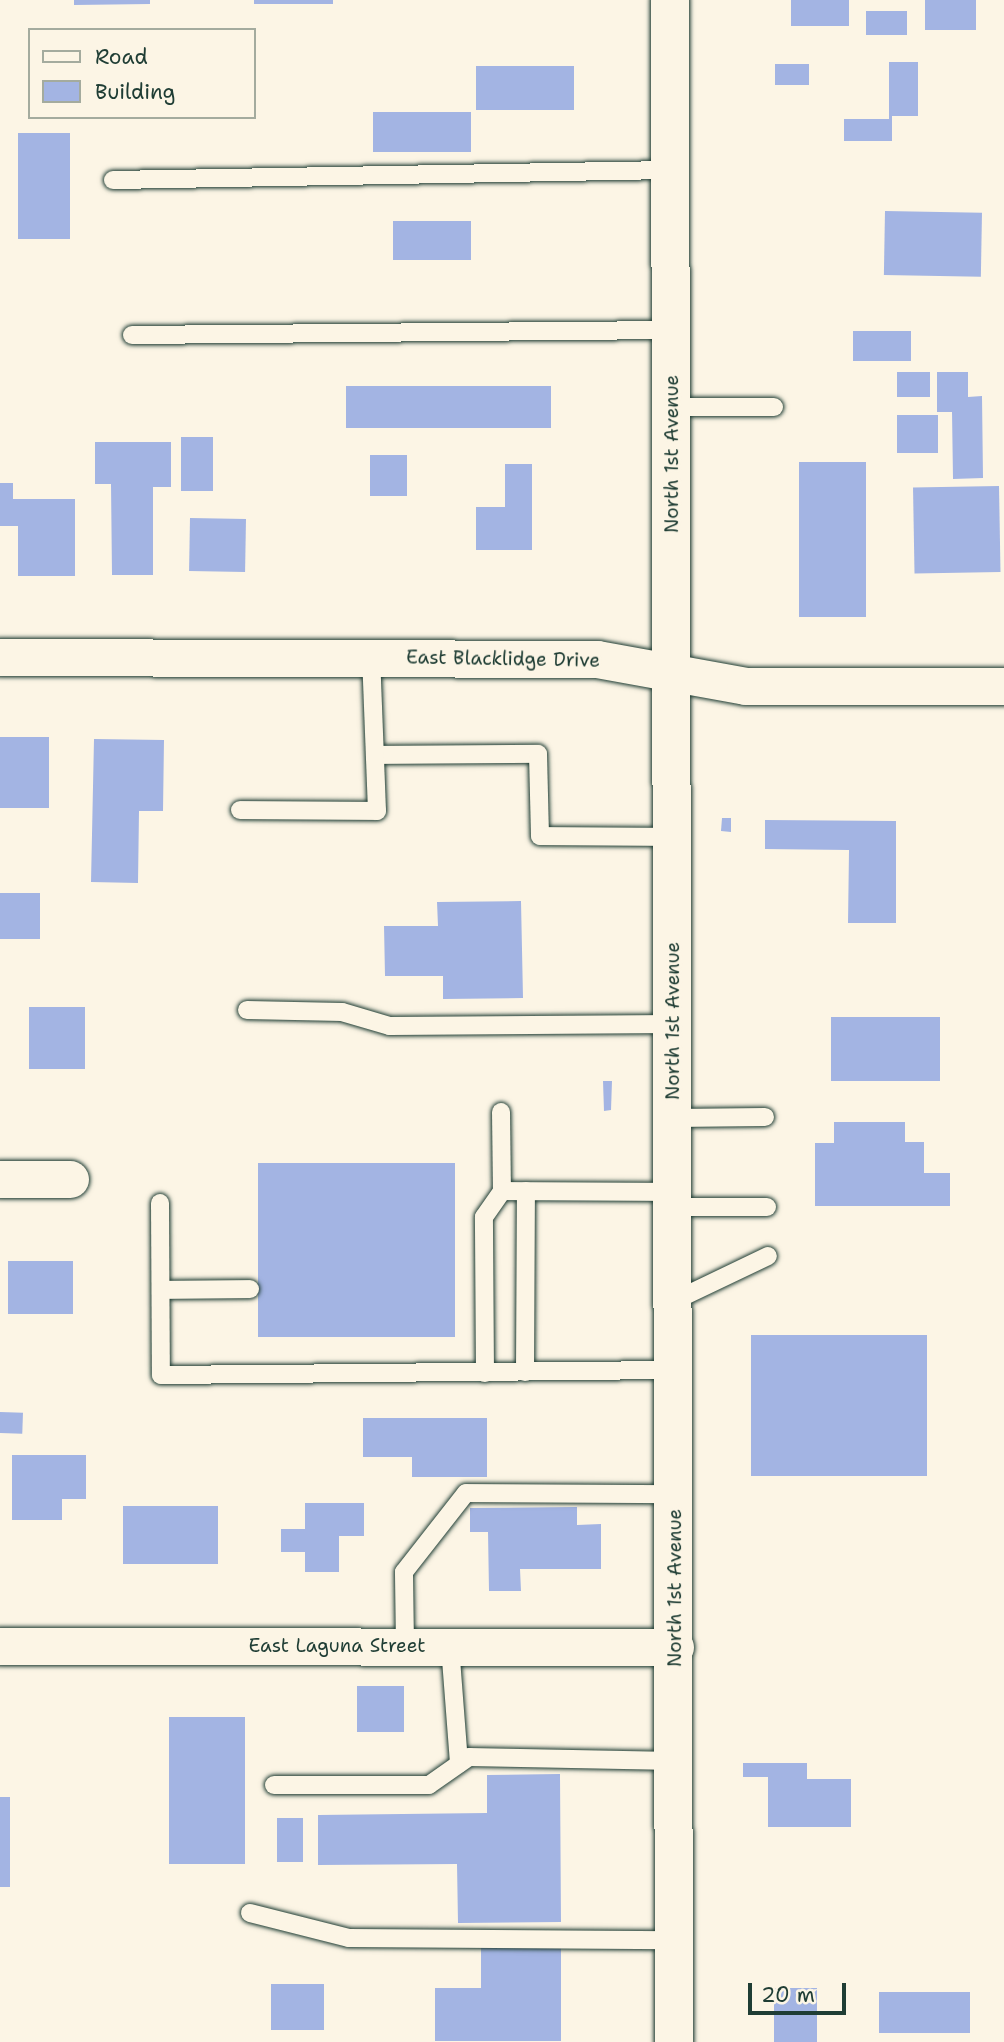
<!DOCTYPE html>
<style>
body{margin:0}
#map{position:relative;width:1004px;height:2042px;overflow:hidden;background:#fcf5e5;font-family:"Shantell Sans",sans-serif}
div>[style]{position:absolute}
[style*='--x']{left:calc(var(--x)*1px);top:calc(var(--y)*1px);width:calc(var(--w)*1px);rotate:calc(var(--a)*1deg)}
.building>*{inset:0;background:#a3b4e3;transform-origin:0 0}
.roads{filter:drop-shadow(0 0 2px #1f3d34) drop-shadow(0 0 2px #1f3d34)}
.service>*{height:18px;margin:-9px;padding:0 9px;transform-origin:9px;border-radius:9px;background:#fcf5e5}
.minor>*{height:37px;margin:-18.5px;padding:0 18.5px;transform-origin:18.5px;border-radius:18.5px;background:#fcf5e5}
.secondary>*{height:38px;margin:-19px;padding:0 19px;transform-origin:19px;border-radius:19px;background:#fcf5e5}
span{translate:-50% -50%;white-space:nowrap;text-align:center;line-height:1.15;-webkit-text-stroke:5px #fcf5e5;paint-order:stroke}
.street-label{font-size:19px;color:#1f3d34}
.legend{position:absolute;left:28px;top:28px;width:228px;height:91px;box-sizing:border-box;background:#fcf5e5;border:2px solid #a4ab9e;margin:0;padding:9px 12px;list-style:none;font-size:21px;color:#1f3d34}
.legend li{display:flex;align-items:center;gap:14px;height:35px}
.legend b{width:35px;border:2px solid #a4ab9e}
.scale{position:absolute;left:748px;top:1983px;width:98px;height:32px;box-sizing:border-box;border:4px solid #1f3d34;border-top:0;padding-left:9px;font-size:21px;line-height:24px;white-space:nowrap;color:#1f3d34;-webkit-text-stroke:5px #fcf5e5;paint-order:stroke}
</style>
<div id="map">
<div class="building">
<i style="clip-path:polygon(74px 0,150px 0,150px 4px,74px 5px)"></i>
<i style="left:254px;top:0;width:79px;height:4px"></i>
<i style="left:791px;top:0;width:58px;height:26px"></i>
<i style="left:925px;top:0;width:51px;height:30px"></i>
<i style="left:866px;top:11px;width:41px;height:24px"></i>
<i style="clip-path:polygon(889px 62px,918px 62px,918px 116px,892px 116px,892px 141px,844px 141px,844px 119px,889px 119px)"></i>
<i style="left:775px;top:64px;width:34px;height:21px"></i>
<i style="left:574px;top:66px;width:44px;height:98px;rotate:90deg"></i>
<i style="left:373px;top:112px;width:98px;height:40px"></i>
<i style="left:18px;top:133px;width:52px;height:106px"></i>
<i style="left:885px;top:211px;width:97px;height:64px;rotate:1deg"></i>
<i style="left:393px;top:221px;width:78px;height:39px"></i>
<i style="left:853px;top:331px;width:58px;height:30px"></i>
<i style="left:897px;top:372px;width:33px;height:25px"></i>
<i style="clip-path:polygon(937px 372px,968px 372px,968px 397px,982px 396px,983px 478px,953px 479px,952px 412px,937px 412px)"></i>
<i style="left:346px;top:386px;width:205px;height:42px"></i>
<i style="left:938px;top:415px;width:38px;height:41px;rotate:90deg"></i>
<i style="left:181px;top:437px;width:32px;height:54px"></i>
<i style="clip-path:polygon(95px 442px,171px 442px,171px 487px,153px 487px,153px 575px,112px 575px,111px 484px,95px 484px)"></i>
<i style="left:407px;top:455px;width:41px;height:37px;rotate:90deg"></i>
<i style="left:799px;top:462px;width:67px;height:155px"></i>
<i style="clip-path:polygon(505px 464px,532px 464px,532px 550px,476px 550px,476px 507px,505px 507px)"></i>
<i style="clip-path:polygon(0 483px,13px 483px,13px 499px,75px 499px,75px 576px,18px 576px,18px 526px,0 526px)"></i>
<i style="left:999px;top:486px;width:86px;height:86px;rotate:89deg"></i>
<i style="left:190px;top:518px;width:56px;height:53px;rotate:1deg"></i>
<i style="left:0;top:737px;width:49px;height:71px"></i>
<i style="clip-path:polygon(94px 739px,164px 740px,163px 811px,139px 811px,138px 883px,91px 882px)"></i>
<i style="clip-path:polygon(722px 818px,731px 818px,731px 832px,721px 831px)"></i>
<i style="clip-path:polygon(765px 820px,896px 821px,896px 923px,848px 923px,849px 850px,765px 849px)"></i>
<i style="left:0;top:893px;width:40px;height:46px"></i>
<i style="clip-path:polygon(521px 901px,523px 998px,443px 999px,443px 976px,385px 976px,384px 926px,438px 926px,437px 902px)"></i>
<i style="left:29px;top:1007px;width:56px;height:62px"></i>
<i style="left:831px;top:1017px;width:109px;height:64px"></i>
<i style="clip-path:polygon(603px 1081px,612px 1081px,611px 1110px,604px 1111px)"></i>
<i style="clip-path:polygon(834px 1122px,905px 1122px,905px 1142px,924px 1142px,924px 1173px,950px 1173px,950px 1206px,815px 1206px,815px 1143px,834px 1143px)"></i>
<i style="left:455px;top:1163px;width:174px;height:197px;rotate:90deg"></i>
<i style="left:8px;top:1261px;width:65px;height:53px"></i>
<i style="left:927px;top:1335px;width:141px;height:176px;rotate:90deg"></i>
<i style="left:0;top:1412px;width:23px;height:21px;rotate:2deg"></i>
<i style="clip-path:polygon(363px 1418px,487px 1418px,487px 1477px,412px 1477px,412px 1457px,363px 1457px)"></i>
<i style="clip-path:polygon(12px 1455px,86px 1455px,86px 1499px,62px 1499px,62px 1520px,12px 1520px)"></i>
<i style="clip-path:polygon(305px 1503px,364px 1503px,364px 1536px,339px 1536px,339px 1572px,305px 1572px,305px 1552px,281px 1552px,281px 1529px,305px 1529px)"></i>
<i style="left:123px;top:1506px;width:95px;height:58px"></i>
<i style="clip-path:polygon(577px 1507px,577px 1525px,601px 1524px,601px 1569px,520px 1569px,521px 1591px,489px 1591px,488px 1532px,470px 1532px,470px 1508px)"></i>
<i style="left:357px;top:1686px;width:47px;height:46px"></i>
<i style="left:169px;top:1717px;width:76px;height:147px"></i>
<i style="clip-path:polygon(743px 1763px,807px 1763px,807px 1779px,851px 1779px,851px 1827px,768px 1827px,768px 1777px,743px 1777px)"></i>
<i style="clip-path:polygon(560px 1774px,561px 1922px,458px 1923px,457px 1864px,318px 1865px,318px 1815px,487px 1813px,487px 1775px)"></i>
<i style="left:0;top:1797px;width:10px;height:90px"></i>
<i style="left:277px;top:1818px;width:26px;height:44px"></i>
<i style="clip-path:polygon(481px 1942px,561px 1942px,561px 2041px,435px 2041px,435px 1988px,481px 1988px)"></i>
<i style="left:271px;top:1984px;width:53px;height:46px"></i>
<i style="left:774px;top:1988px;width:43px;height:54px"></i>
<i style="left:879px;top:1992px;width:91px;height:41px"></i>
</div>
<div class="roads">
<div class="service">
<i style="--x:113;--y:180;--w:557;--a:-1.03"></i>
<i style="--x:132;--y:335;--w:539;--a:-0.53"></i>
<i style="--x:671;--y:407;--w:103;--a:0"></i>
<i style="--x:375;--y:755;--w:163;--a:-0.4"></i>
<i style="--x:538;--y:754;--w:82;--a:88.6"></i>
<i style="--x:540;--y:836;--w:132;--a:0.4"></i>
<i style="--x:240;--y:810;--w:137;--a:0.4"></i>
<i style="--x:377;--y:811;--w:153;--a:-92.2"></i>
<i style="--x:247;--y:1010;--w:95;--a:1.2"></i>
<i style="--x:342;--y:1012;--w:50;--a:16.3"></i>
<i style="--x:390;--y:1026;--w:283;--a:-0.4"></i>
<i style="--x:501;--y:1112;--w:79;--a:89.3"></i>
<i style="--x:502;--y:1191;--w:171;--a:0.3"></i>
<i style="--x:674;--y:1118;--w:91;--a:-0.6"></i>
<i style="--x:160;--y:1203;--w:172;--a:89.7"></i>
<i style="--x:161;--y:1375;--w:513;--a:-0.56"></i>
<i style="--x:674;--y:1207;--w:93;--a:0"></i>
<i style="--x:161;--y:1290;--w:89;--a:-0.6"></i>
<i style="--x:674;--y:1301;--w:104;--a:-25.6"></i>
<i style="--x:525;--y:1372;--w:181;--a:-89.7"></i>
<i style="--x:485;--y:1373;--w:156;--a:-90.4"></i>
<i style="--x:484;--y:1217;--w:32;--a:-55"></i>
<i style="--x:405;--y:1646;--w:74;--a:-90.8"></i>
<i style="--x:404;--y:1572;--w:100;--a:-51.9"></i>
<i style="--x:466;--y:1493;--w:209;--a:0.3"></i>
<i style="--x:450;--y:1646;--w:118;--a:85.6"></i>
<i style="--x:274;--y:1785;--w:155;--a:0"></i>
<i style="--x:429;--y:1785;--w:49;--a:-35"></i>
<i style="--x:469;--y:1757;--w:206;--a:1.1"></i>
<i style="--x:250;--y:1913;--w:102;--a:14.2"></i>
<i style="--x:349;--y:1938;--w:325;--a:0.4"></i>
</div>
<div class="minor">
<i style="--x:0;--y:657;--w:597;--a:0.19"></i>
<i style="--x:597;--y:659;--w:150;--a:10.3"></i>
<i style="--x:745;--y:686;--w:259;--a:0"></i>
<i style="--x:0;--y:1179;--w:70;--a:0"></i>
<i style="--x:0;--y:1646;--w:675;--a:0.08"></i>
</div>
<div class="secondary">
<i style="--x:670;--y:0;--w:2042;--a:89.89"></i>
</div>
</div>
<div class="street-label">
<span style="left:672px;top:454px;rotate:-90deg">North 1st Avenue</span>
<span style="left:503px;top:659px;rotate:1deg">East Blacklidge Drive</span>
<span style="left:673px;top:1021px;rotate:-90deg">North 1st Avenue</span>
<span style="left:675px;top:1588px;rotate:-90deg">North 1st Avenue</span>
<span style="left:337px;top:1646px">East Laguna Street</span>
</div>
<ul class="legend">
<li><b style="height:9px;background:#fcf5e5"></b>Road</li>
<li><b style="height:19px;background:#a3b4e3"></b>Building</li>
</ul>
<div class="scale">20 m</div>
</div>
